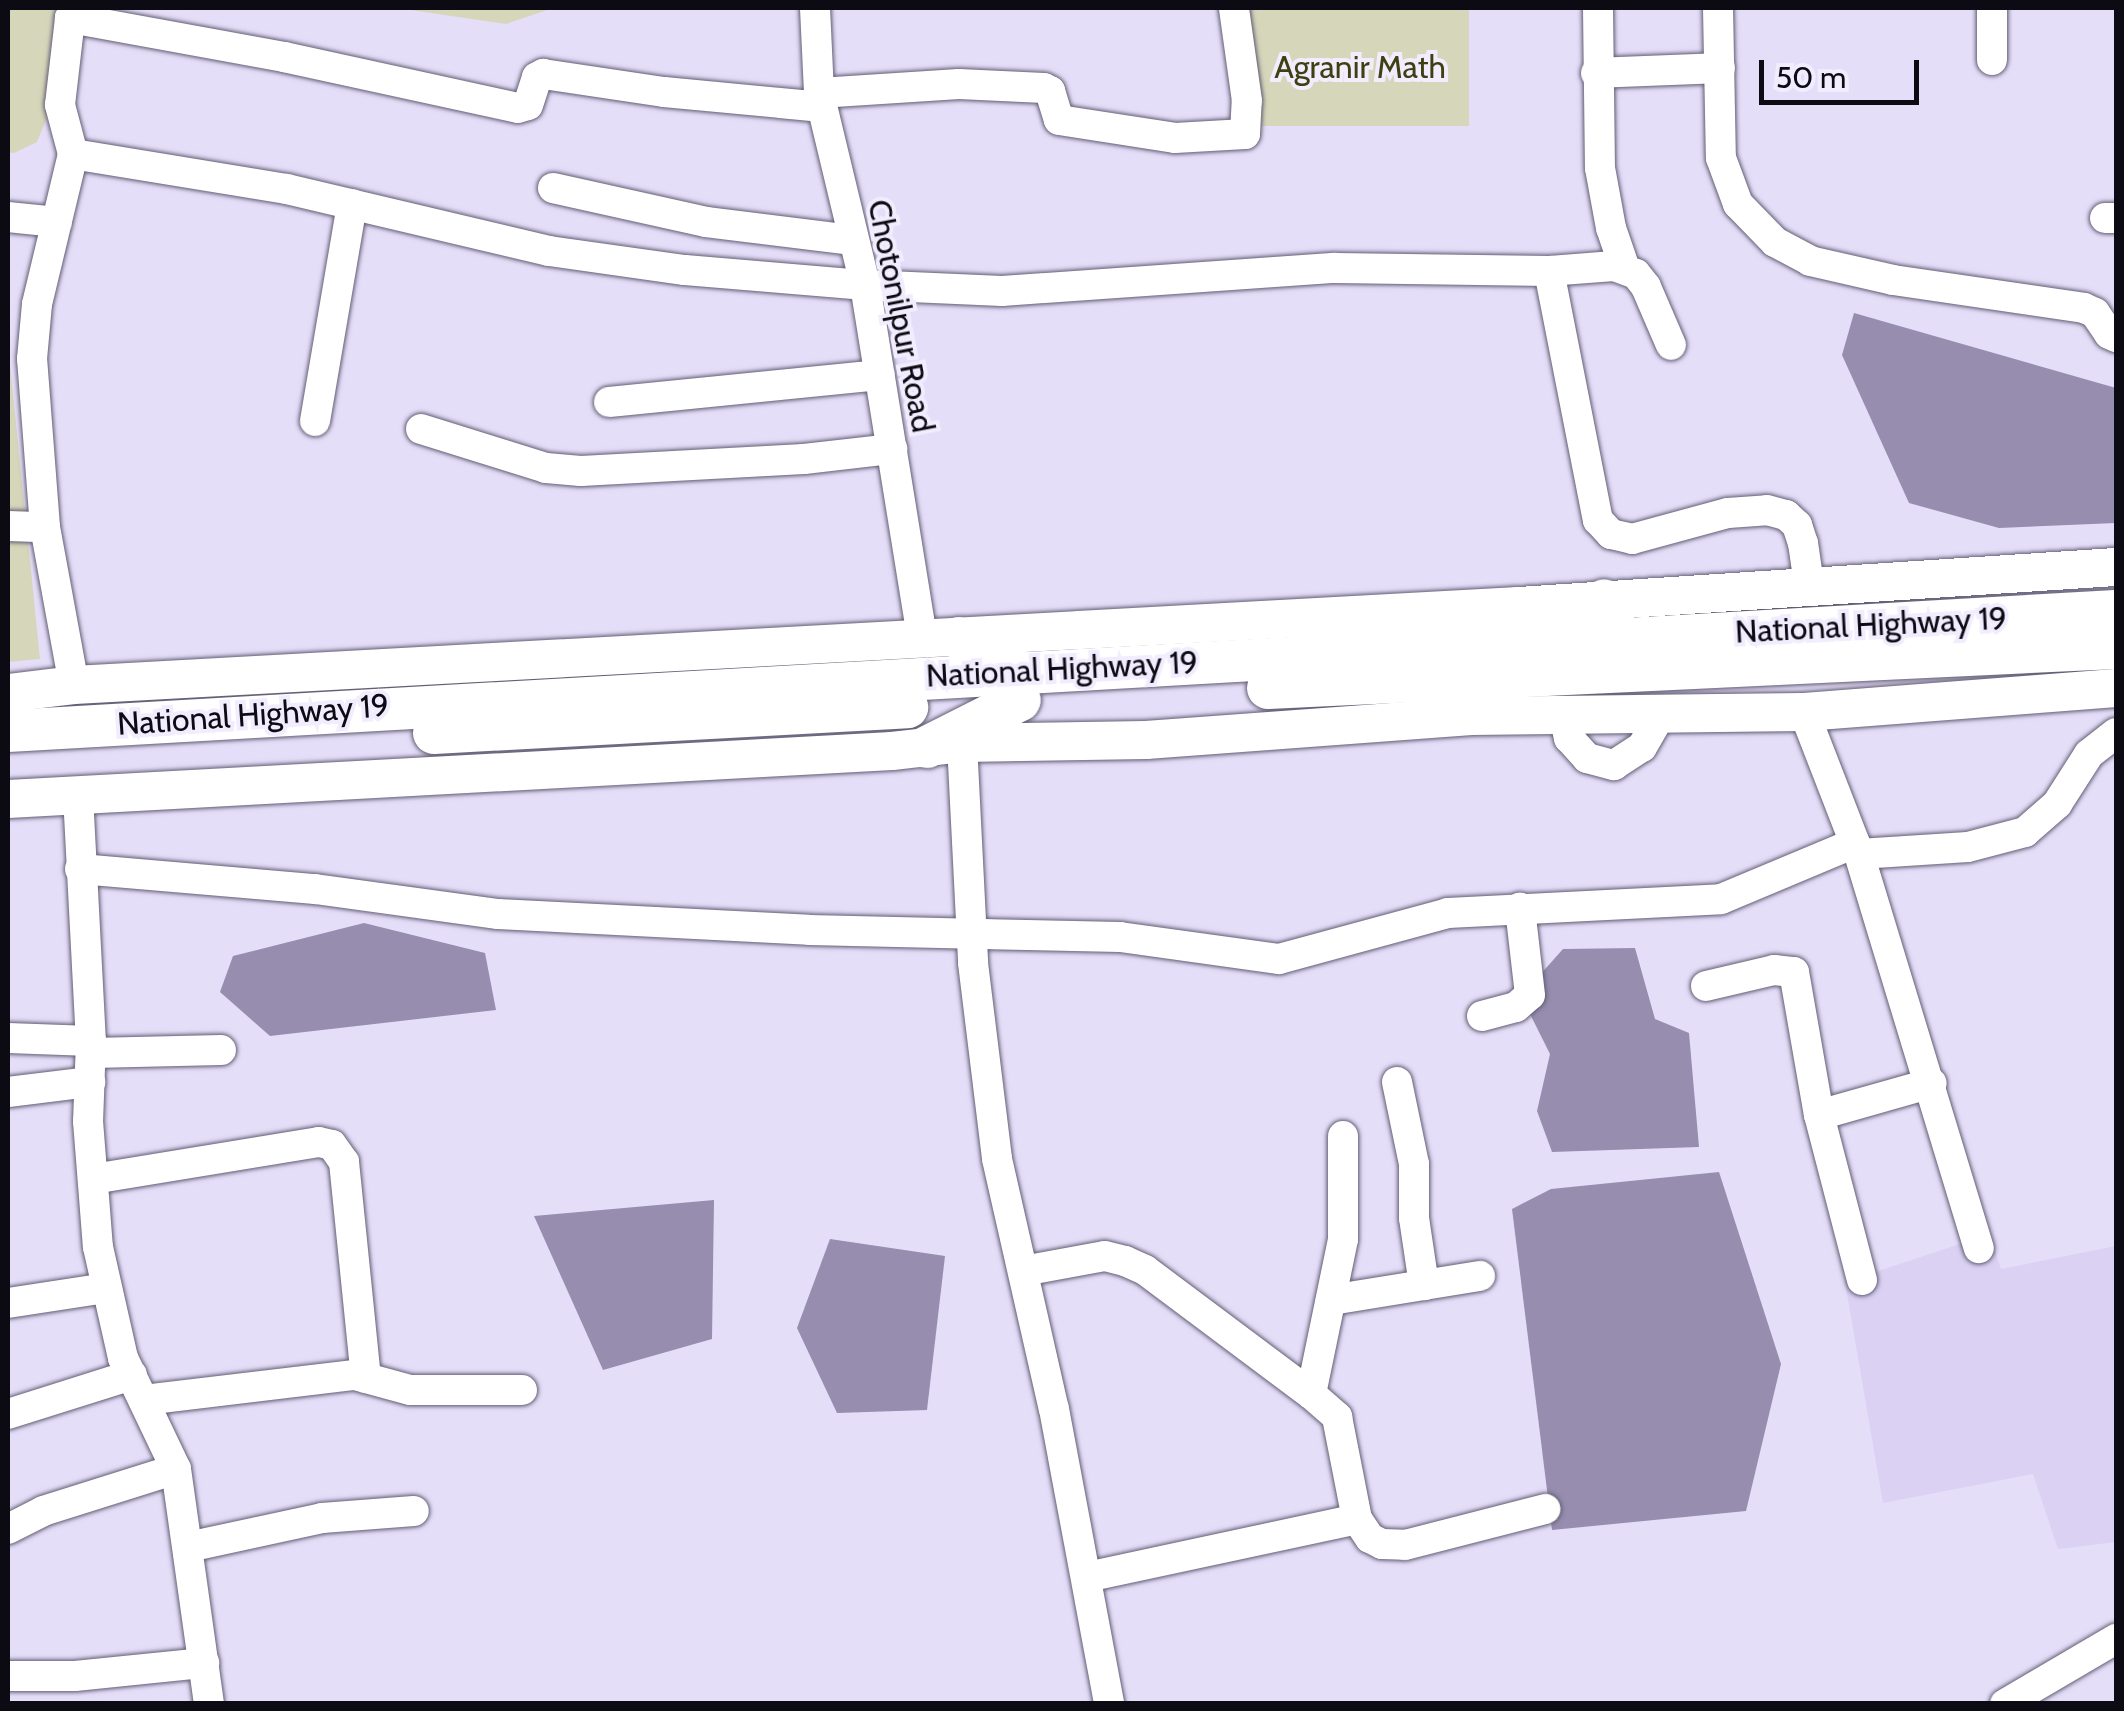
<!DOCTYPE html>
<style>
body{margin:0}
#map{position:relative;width:2124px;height:1711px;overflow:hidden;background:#e5def9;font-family:Cabin,sans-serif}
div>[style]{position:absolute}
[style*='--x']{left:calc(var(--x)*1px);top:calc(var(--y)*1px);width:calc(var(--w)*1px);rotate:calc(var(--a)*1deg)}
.built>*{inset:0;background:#dad1f3}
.green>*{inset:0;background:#d5d6ba;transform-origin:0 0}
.water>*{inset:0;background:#968daf}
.roads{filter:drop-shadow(0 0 2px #635d74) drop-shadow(0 0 2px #635d74)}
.minor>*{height:30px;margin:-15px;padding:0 15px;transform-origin:15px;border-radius:15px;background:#fff}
.major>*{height:38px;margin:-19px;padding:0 19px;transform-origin:19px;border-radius:19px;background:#fff}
.highway>*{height:42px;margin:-21px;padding:0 21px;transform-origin:21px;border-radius:21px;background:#fff}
span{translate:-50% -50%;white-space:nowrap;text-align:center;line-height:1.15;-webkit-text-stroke:8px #f1edfe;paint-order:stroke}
.park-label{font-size:32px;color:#3f4011}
.street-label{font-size:32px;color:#0c0a12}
.frame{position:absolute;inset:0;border:10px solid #0c0a12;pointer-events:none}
.scale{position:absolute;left:1759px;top:60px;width:160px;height:45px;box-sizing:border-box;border:5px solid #0c0a12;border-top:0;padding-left:12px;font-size:30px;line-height:35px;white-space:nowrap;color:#0c0a12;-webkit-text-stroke:8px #f1edfe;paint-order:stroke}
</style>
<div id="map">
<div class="built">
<i style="clip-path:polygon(1990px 1234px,2001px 1269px,2116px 1246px,2116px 1542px,2058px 1549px,2033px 1474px,1883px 1503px,1845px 1282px)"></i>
</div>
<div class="green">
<i style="clip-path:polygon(8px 8px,91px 8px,37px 142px,14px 153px,8px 152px)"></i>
<i style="clip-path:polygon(397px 8px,553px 8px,506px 24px)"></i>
<i style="left:1247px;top:8px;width:222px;height:118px"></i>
<i style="clip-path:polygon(8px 345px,40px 659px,8px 662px)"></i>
</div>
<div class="water">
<i style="clip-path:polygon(1854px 313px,2116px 388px,2116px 523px,1999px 528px,1909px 503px,1842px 355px)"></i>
<i style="clip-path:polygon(364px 923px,485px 953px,496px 1010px,270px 1036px,220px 992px,233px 956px)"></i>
<i style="clip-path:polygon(1635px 948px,1655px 1019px,1689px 1033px,1699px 1147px,1552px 1152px,1537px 1111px,1550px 1054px,1521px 996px,1563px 949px)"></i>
<i style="clip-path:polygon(1719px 1172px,1781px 1364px,1746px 1511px,1552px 1530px,1512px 1209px,1551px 1189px)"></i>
<i style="clip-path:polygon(714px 1200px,712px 1339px,603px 1370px,534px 1216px)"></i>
<i style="clip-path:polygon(830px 1239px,945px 1256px,927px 1410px,837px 1413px,797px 1328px)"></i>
</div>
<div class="roads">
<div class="minor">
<i style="--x:815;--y:8;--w:85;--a:87.3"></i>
<i style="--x:819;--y:93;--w:197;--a:76.5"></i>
<i style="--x:865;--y:285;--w:358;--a:80.8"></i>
<i style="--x:1598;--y:8;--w:160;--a:89.3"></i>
<i style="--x:1600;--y:168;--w:61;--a:79.6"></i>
<i style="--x:1611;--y:228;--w:43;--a:71.1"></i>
<i style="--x:1718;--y:8;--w:150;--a:88.9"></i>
<i style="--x:1721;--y:158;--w:49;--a:69.7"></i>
<i style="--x:1738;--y:204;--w:53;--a:45.8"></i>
<i style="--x:1775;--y:242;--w:40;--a:28"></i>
<i style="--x:1810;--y:261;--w:85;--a:12.9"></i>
<i style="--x:1893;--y:280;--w:193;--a:8.3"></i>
<i style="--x:2084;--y:308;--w:12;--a:24"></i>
<i style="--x:2095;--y:313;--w:25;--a:56"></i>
<i style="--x:2109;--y:334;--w:8;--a:23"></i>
<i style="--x:70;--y:18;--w:218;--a:10.3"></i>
<i style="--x:284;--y:57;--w:239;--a:12.3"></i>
<i style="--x:518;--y:108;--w:10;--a:-17"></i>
<i style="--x:528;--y:105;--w:29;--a:-72"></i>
<i style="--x:537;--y:77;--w:7;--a:-27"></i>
<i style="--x:543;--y:74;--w:122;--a:8.5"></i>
<i style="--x:664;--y:92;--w:159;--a:5.4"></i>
<i style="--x:1992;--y:60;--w:52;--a:-90"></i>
<i style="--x:1596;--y:73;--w:124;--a:-2.3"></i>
<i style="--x:819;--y:93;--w:140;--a:-3.7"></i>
<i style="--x:959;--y:84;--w:85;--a:2.7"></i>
<i style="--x:1044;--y:88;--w:7;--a:27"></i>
<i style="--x:1050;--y:91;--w:30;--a:73"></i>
<i style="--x:1059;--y:120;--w:117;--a:8.8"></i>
<i style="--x:1175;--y:138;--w:70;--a:-3.3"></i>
<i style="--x:1245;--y:134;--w:33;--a:-87"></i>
<i style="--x:1247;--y:101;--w:94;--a:-98"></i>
<i style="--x:73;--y:154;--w:217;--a:9.3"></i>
<i style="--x:287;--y:189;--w:269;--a:13.3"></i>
<i style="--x:549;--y:251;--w:137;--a:8"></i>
<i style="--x:685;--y:270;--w:181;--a:4.8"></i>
<i style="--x:865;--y:285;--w:137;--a:2.5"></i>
<i style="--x:1002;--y:291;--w:334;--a:-4"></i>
<i style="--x:1335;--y:268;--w:214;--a:0.8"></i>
<i style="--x:1549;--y:271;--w:65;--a:-4.4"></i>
<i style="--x:1614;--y:266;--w:23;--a:20"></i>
<i style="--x:1636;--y:274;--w:16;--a:52"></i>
<i style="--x:1646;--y:287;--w:63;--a:66.7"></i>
<i style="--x:553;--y:188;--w:157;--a:12.5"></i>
<i style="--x:706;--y:222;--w:148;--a:7"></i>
<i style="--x:8;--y:217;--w:49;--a:5.8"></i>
<i style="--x:2105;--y:218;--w:11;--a:0"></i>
<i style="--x:1549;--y:271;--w:254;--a:78.9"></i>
<i style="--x:1598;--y:520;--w:19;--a:47"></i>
<i style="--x:1611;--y:534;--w:22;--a:13"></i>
<i style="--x:1632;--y:539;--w:99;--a:-15.2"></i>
<i style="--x:1728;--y:513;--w:39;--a:-4"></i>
<i style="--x:1767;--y:510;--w:20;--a:15"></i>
<i style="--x:1786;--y:515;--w:15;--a:42"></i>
<i style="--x:1797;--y:525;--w:19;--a:72"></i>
<i style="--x:1803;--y:543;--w:41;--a:81.7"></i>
<i style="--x:609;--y:402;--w:272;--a:-5.7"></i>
<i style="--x:315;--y:421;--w:220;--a:-80.3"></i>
<i style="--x:421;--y:429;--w:131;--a:17.3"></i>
<i style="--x:546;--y:468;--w:35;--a:5"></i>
<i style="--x:581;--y:471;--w:223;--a:-3.1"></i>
<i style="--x:804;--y:459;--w:89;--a:-6.5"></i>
<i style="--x:8;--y:526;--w:37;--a:2"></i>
<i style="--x:74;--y:685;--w:161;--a:-100.4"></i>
<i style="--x:45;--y:527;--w:169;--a:-94.4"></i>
<i style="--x:32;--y:359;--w:55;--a:-84.8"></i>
<i style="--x:37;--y:304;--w:154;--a:-76.5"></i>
<i style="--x:73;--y:154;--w:51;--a:-104.9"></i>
<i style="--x:60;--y:105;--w:88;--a:-83.4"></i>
<i style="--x:70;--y:18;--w:13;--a:-48"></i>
<i style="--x:1804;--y:712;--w:152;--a:68.8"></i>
<i style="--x:1859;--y:854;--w:412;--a:73.1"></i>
<i style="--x:1564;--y:715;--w:24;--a:78"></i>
<i style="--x:1569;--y:738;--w:27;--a:48"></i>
<i style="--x:1587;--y:758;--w:28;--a:15"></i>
<i style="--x:1614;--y:765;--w:33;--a:-33"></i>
<i style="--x:1642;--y:747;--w:36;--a:-60"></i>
<i style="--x:962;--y:743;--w:220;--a:87.1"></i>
<i style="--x:973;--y:963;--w:197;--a:83"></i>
<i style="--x:997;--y:1159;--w:256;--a:77.2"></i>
<i style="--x:1054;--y:1409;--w:300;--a:79.4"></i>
<i style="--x:78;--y:795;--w:246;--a:87"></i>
<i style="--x:91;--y:1041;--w:80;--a:92.1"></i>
<i style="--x:88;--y:1121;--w:126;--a:85.5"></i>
<i style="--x:98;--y:1247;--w:114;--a:77.3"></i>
<i style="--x:123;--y:1358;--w:123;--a:64.5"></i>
<i style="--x:176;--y:1469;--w:237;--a:82"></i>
<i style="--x:1859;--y:854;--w:109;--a:-3.7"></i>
<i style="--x:1968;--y:847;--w:59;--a:-14.7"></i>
<i style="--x:2025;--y:832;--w:43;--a:-41.2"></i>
<i style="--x:2057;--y:804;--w:59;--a:-57.4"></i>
<i style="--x:2089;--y:754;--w:34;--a:-38"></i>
<i style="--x:80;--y:869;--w:236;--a:4.9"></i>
<i style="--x:315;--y:889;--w:185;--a:7.8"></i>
<i style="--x:498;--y:914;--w:311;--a:2.9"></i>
<i style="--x:809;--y:930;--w:311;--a:1.3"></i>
<i style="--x:1120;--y:937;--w:161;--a:7.9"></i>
<i style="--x:1279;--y:959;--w:175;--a:-15.2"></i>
<i style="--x:1448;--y:913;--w:273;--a:-2.9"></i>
<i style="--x:1721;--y:899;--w:145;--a:-22.7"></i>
<i style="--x:1706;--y:986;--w:70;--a:-13.2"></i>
<i style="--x:1774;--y:970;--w:20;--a:6"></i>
<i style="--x:1794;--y:972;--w:145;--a:80.1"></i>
<i style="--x:1482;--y:1016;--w:35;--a:-15"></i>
<i style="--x:1516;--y:1007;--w:18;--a:-41"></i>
<i style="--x:1530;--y:995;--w:88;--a:-96.6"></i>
<i style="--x:8;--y:1038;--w:83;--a:2.1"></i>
<i style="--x:92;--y:1053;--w:129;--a:-1.3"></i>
<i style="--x:1397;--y:1082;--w:84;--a:78.3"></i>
<i style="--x:1414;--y:1164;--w:54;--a:90"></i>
<i style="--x:1414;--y:1218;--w:68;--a:81.5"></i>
<i style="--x:8;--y:1092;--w:83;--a:-7"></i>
<i style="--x:93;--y:1179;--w:229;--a:-9.3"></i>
<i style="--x:319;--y:1142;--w:13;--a:13"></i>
<i style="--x:332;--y:1145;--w:21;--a:55"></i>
<i style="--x:344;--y:1162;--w:217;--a:84.2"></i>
<i style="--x:1023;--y:1271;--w:83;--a:-10.4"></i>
<i style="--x:1105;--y:1256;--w:21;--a:14"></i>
<i style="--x:1125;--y:1261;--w:22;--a:24"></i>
<i style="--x:1145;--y:1270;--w:207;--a:36.8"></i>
<i style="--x:1311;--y:1394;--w:35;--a:41"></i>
<i style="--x:1337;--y:1417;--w:104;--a:78.9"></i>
<i style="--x:1357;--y:1519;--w:23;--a:56"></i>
<i style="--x:1370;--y:1538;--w:13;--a:27"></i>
<i style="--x:1382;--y:1544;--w:23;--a:2"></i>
<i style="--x:1405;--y:1545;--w:145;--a:-14.4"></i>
<i style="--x:1862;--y:1280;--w:171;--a:-104.6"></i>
<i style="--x:1819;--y:1115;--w:117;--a:-15.8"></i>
<i style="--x:1331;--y:1300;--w:151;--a:-9.2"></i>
<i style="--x:8;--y:1303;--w:99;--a:-8.7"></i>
<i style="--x:1311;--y:1394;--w:158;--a:-78.3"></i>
<i style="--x:1343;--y:1239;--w:103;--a:-90"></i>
<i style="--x:144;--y:1400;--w:212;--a:-6.8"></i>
<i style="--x:355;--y:1375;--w:57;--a:15.3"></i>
<i style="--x:410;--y:1390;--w:112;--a:0"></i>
<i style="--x:8;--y:1414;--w:130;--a:-17.5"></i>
<i style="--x:8;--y:1529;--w:39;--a:-27"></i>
<i style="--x:43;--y:1511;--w:139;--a:-17.5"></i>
<i style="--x:188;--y:1547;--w:137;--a:-12.2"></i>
<i style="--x:322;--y:1518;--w:92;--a:-4.4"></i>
<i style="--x:1087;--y:1577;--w:276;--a:-12.1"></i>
<i style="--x:8;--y:1676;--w:67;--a:0"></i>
<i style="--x:75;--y:1676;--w:130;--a:-5.8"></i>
<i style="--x:2005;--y:1704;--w:129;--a:-30.4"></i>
</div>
<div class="major">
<i style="--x:8;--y:693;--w:66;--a:-6.9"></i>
<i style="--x:74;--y:685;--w:1447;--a:-3.13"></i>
<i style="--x:1519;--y:606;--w:598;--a:-3.74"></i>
<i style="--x:8;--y:799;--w:885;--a:-3.11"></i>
<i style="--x:892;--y:751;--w:70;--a:-6.5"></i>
<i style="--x:962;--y:743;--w:184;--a:-0.9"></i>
<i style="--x:1146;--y:740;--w:326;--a:-4.2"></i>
<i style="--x:1471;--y:716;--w:333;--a:-0.7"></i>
<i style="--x:1804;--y:712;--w:313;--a:-4.4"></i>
</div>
<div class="highway">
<i style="--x:959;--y:638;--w:67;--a:29.6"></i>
<i style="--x:1599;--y:641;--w:41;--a:-83"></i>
<i style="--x:1268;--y:688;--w:849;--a:-2.7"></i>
<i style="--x:8;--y:731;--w:2111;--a:-3.26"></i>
<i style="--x:434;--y:733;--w:474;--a:-3.1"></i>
<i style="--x:927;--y:747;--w:104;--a:-26.8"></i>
</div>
</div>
<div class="park-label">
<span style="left:1360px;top:67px">Agranir Math</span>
</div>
<div class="street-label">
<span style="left:901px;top:316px;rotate:79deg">Chotonilpur Road</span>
<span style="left:1871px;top:625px;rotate:-3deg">National Highway 19</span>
<span style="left:1062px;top:669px;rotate:-3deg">National Highway 19</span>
<span style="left:253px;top:715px;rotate:-4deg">National Highway 19</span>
</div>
<div class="frame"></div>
<div class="scale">50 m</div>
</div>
